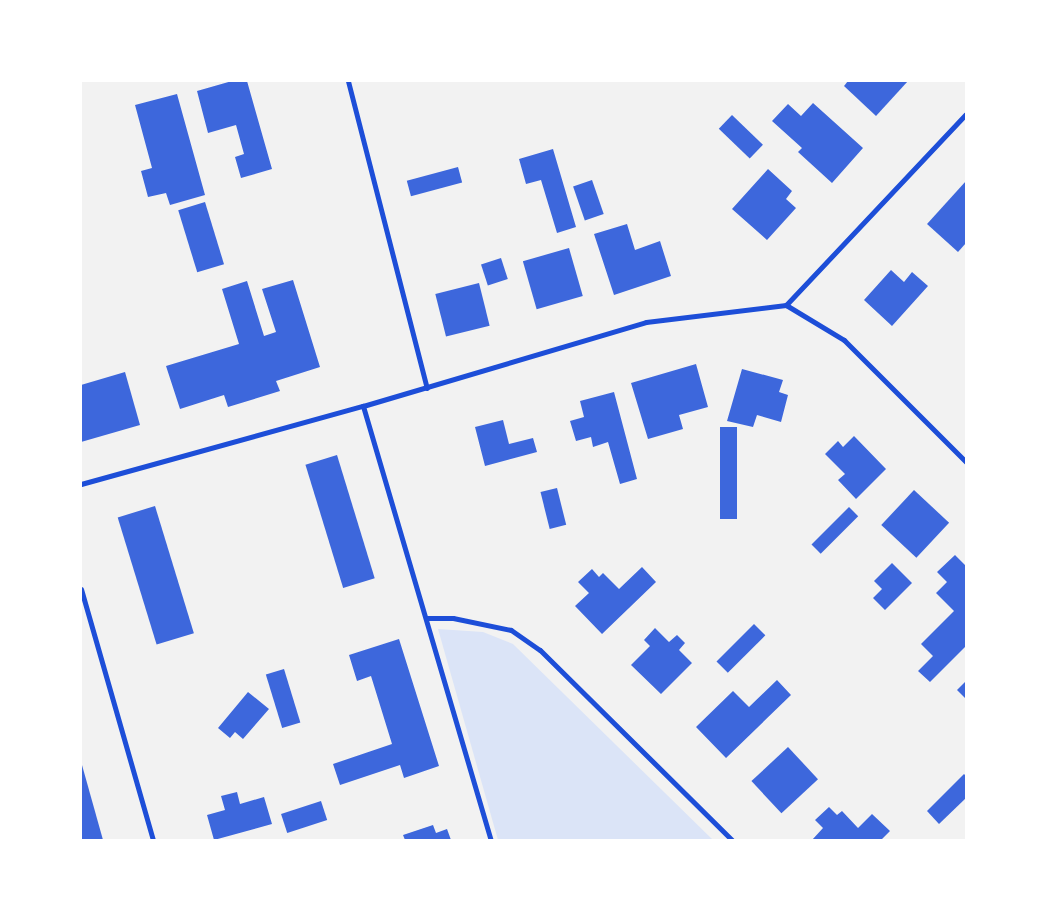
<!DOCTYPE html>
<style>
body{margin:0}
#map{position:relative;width:1047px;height:921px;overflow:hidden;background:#f2f2f2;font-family:Bitter,serif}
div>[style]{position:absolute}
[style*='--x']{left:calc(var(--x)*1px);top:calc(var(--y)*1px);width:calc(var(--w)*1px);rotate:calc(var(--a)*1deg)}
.green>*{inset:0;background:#dbe4f7}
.building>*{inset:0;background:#3d67dc;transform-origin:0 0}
.minor>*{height:5px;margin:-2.5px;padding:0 2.5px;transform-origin:2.5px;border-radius:2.5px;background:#1d4ed8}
span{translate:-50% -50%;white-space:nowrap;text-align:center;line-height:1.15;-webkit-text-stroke:5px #fff;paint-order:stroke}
.frame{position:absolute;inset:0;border:82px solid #fff;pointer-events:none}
</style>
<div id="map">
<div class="green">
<i style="clip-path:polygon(438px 629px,483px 632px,513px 644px,713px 840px,498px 840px)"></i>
</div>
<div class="building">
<i style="clip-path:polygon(232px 81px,247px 81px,272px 169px,241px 178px,235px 157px,244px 154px,236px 125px,208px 133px,197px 91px)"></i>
<i style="clip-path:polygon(848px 81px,908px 81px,876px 116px,844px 86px)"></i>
<i style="clip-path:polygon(177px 94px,205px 195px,170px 205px,166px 193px,148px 197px,141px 171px,152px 168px,135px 105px)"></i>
<i style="clip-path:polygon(813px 103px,863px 148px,832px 183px,798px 152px,802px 148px,772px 121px,788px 104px,801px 116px)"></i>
<i style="left:732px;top:115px;width:43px;height:19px;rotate:44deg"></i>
<i style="clip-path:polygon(553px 149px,576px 227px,557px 233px,541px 180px,526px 184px,519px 159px)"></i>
<i style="left:458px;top:167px;width:16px;height:53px;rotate:75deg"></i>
<i style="clip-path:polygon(768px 169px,792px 191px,786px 199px,796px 208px,767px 240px,732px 209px)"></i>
<i style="left:592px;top:180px;width:36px;height:20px;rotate:71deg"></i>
<i style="clip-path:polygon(966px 181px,966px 243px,958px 252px,927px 224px)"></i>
<i style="left:205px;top:202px;width:65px;height:28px;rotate:73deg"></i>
<i style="clip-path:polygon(627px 224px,635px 250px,660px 241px,671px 276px,614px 295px,594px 234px)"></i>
<i style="left:569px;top:248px;width:50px;height:48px;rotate:74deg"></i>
<i style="left:501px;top:258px;width:22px;height:21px;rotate:72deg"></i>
<i style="clip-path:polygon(891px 270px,904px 282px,912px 272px,928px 286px,892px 326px,864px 300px)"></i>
<i style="clip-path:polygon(293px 280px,320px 367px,276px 381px,280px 391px,228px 407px,224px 395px,180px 409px,166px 366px,239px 344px,222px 289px,247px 281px,264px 336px,276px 332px,262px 289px)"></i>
<i style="left:479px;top:283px;width:44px;height:45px;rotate:76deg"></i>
<i style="clip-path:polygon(696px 364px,708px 407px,679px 415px,683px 429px,648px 439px,631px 383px)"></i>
<i style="clip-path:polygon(742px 369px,783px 380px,779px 392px,788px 395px,781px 422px,757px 415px,753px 427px,727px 421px)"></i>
<i style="clip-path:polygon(125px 372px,140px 425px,81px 442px,81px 385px)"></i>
<i style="clip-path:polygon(614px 392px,637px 479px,620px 484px,608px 442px,593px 447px,591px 437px,576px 441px,570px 421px,584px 417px,580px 401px)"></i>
<i style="clip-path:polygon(503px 420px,509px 444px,533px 438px,537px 452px,485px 466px,475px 427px)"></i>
<i style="left:720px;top:427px;width:17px;height:92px"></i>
<i style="clip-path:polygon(854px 436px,886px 469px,856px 499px,838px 480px,845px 474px,825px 454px,838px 441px,843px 447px)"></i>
<i style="left:337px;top:455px;width:129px;height:33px;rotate:73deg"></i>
<i style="left:557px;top:488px;width:38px;height:17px;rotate:76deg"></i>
<i style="left:914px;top:490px;width:48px;height:48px;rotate:43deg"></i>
<i style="left:155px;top:506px;width:133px;height:39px;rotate:73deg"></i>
<i style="left:849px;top:507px;width:13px;height:53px;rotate:45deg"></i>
<i style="clip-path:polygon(955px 555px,966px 566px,966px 646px,930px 682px,918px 671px,933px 656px,921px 644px,954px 611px,936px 593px,947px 582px,937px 572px)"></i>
<i style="clip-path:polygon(892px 563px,912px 583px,885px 610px,873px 598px,882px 589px,874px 581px)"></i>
<i style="clip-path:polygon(642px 567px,656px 582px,602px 634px,575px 606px,589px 593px,578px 582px,592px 569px,599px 577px,603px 573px,619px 589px)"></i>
<i style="left:754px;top:624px;width:16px;height:53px;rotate:45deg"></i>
<i style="clip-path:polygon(655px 628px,669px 642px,677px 635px,685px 643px,679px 650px,692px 663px,661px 694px,631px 665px,650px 646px,644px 640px)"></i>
<i style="clip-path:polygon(399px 639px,439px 766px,404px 778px,400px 765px,340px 785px,333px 764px,392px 744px,371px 676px,357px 681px,349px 655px)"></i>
<i style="left:284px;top:669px;width:56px;height:19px;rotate:73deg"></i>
<i style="clip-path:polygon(777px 680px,791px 695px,726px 758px,696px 727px,733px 691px,749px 707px)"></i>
<i style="clip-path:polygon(966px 681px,966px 699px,957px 690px)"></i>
<i style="clip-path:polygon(248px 692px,269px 709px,243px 739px,235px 732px,230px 738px,218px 728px)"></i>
<i style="left:788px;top:747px;width:44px;height:50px;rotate:47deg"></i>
<i style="clip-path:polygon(81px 765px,82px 765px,103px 840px,81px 840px)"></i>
<i style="clip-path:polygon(964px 774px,966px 776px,966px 798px,939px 824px,927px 811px)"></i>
<i style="clip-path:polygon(237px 792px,240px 804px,264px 797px,272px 824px,214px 840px,207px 815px,225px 810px,221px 796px)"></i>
<i style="left:321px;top:801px;width:20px;height:42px;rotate:72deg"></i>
<i style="clip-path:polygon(829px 807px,837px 815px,842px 811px,858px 828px,872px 814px,890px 831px,881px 840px,812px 840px,823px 828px,815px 820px)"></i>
<i style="clip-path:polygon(433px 825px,436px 833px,447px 829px,451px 840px,405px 840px,403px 835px)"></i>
</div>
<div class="minor">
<i style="--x:348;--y:81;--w:317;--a:75.6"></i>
<i style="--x:786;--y:305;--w:68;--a:31.1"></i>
<i style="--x:844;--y:340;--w:173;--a:45"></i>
<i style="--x:363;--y:406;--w:452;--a:73.6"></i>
<i style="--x:81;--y:484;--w:293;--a:-15.5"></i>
<i style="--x:363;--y:406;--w:295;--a:-16.5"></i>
<i style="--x:646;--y:322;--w:141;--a:-6.9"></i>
<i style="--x:786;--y:305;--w:262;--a:-46.7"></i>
<i style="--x:81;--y:589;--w:261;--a:74"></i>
<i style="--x:426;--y:618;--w:27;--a:0"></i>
<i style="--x:453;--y:618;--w:59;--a:11.7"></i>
<i style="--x:511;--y:630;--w:35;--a:35"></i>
<i style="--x:540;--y:650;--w:270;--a:44.7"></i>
</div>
<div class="frame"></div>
</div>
